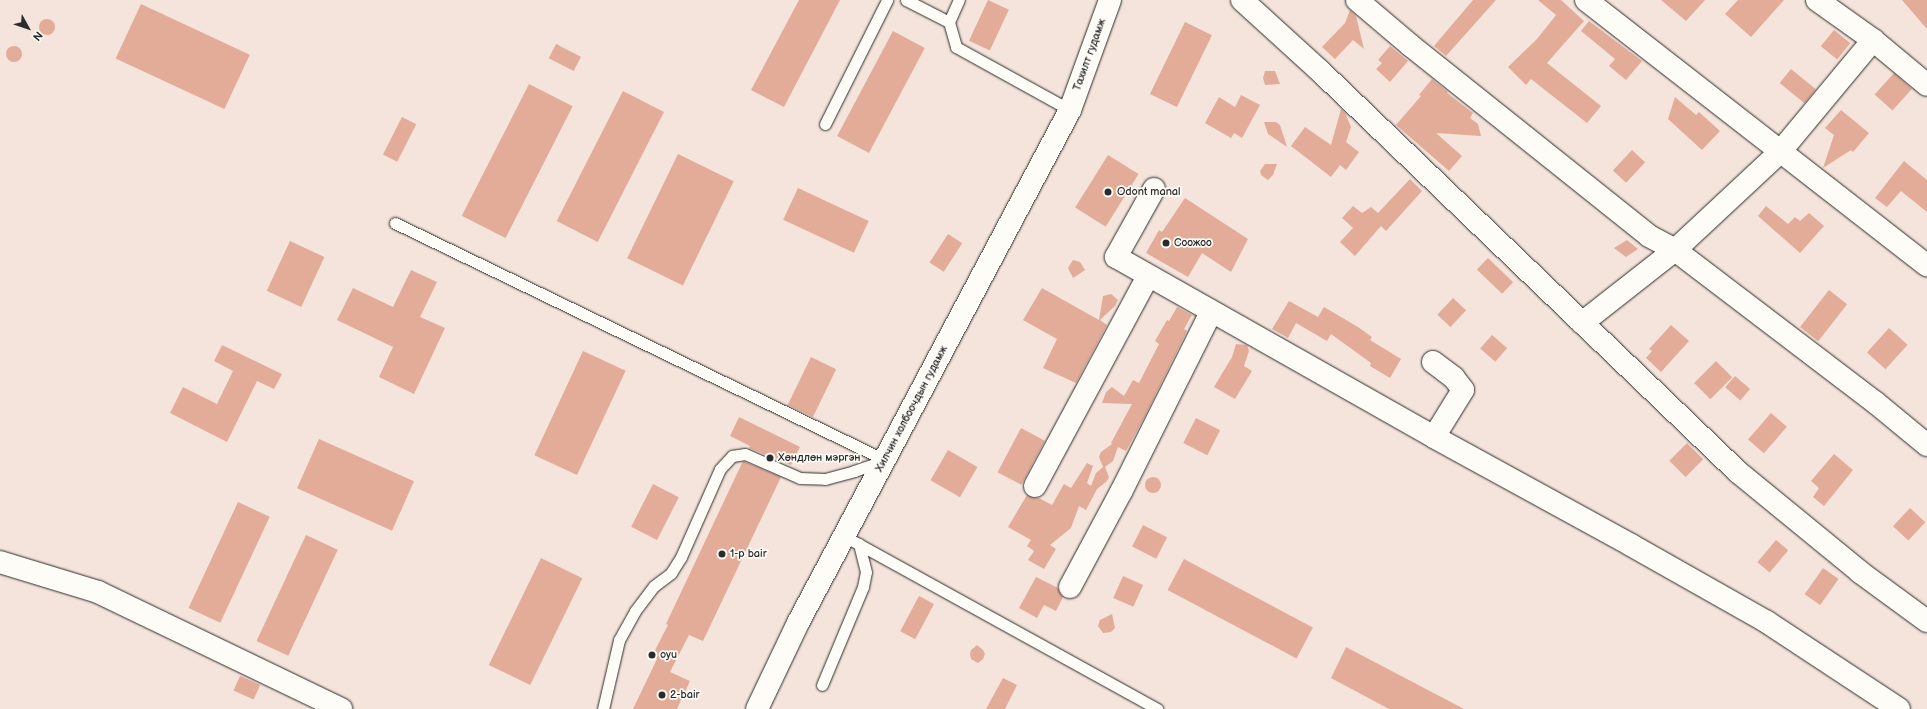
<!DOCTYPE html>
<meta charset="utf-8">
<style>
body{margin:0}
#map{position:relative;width:1927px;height:709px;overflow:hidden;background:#f5e4db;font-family:"Balsamiq Sans",sans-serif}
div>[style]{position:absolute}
.building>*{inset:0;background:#e3ac99;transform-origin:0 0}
.round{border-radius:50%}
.roads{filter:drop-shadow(0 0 1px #2b2b2b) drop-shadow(0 0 1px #2b2b2b)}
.service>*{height:11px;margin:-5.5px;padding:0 5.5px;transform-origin:5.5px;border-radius:5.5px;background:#fdfcf7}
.minor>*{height:22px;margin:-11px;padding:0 11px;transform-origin:11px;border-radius:11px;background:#fdfcf7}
.tertiary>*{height:22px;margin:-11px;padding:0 11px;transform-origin:11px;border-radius:11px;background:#fdfcf7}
.secondary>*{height:22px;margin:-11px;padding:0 11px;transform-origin:11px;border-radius:11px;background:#fdfcf7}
.dots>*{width:11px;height:11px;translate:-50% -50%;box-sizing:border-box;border:2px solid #fdfcf7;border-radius:50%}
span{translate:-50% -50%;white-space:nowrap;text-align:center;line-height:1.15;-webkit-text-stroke:3.5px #fdfcf7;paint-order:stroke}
.street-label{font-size:11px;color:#2b2b2b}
.poi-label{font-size:11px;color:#2b2b2b}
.left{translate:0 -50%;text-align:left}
.north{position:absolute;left:8px;top:8px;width:40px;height:40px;-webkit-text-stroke:3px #fdfcf7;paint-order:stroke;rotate:130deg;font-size:11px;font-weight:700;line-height:16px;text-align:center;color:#2b2b2b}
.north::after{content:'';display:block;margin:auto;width:14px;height:18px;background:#2b2b2b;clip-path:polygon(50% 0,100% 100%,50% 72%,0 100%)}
</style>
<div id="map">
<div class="building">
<i style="clip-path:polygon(799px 0,840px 0,784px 107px,751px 90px)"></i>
<i style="left:988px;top:0;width:23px;height:45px;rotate:25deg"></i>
<i style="clip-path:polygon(1473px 0,1496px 0,1446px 56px,1434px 46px)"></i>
<i style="clip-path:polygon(1538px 0,1561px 0,1584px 21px,1547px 63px,1601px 106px,1587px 123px,1531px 79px,1526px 85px,1508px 67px,1537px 39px,1556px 15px)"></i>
<i style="clip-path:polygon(1661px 0,1705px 0,1686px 21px)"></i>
<i style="clip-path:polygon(1738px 0,1784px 0,1751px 37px,1725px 14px)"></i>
<i style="clip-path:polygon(1902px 0,1927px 0,1927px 29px)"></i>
<i style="left:141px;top:4px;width:120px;height:60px;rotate:25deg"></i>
<i style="clip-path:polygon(1350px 10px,1356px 16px,1364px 49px,1353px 40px,1335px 59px,1322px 47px,1345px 23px)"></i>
<i class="round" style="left:39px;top:19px;width:16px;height:16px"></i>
<i style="clip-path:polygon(1589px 21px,1642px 61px,1626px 80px,1609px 66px,1615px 59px,1581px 31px)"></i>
<i style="left:1185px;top:22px;width:30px;height:80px;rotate:26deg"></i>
<i style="left:1834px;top:30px;width:21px;height:21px;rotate:39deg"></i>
<i style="left:893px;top:31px;width:36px;height:119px;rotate:28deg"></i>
<i style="left:556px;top:44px;width:28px;height:16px;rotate:27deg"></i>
<i style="clip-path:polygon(1390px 46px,1408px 61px,1390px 82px,1376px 69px,1382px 63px,1378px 60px)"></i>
<i class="round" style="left:6px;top:46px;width:16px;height:16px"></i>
<i style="left:1791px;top:69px;width:32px;height:18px;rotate:39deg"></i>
<i style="clip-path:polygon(1265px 71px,1275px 71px,1280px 84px,1265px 85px,1263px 78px)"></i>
<i style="left:1894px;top:73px;width:24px;height:29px;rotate:42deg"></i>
<i style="clip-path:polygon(1432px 79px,1448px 92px,1447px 93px,1473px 113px,1470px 118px,1478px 124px,1481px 136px,1436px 133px,1462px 156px,1449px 171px,1396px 125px,1421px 96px,1419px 95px)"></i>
<i style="left:529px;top:84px;width:49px;height:148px;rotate:27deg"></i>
<i style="left:623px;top:91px;width:46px;height:146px;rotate:27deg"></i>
<i style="clip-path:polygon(1241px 95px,1260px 105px,1242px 138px,1234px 133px,1231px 138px,1205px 123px,1219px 97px,1235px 107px)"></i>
<i style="clip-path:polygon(1675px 97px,1696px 115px,1699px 112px,1720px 131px,1702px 150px,1668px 119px)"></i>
<i style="clip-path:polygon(1341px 109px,1345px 113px,1351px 127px,1346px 142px,1359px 152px,1346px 170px,1340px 165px,1331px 177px,1291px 146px,1305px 127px,1331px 145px)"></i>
<i style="clip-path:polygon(1841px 110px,1869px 133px,1853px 152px,1851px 150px,1823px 168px,1834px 135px,1825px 128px)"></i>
<i style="left:402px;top:117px;width:16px;height:42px;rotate:27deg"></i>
<i style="clip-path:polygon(1264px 122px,1276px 122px,1280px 125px,1287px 147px,1268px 134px)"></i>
<i style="left:1632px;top:150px;width:18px;height:28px;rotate:43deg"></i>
<i style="left:678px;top:154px;width:62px;height:116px;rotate:26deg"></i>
<i style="left:1108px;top:155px;width:36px;height:62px;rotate:32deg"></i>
<i style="clip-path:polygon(1904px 161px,1927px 180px,1927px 212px,1901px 191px,1887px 207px,1875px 198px)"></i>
<i style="clip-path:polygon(1265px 164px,1277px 164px,1273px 175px,1268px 180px,1261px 175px,1260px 171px)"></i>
<i style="clip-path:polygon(1410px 179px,1422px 191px,1386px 231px,1381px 226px,1355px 256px,1340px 242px,1353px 228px,1342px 218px,1353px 206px,1362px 213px,1371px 207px,1378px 213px)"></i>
<i style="left:798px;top:188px;width:78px;height:35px;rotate:25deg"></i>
<i style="clip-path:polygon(1185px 198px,1248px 239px,1231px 272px,1202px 253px,1188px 277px,1146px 253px,1159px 230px,1162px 232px)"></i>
<i style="clip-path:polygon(1766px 206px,1788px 224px,1795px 217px,1800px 221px,1809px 213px,1824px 226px,1800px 253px,1758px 216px)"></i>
<i style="left:948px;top:234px;width:17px;height:34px;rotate:33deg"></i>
<i style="clip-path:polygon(1627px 240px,1638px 249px,1626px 257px,1614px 248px)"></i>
<i style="left:290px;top:241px;width:38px;height:55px;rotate:25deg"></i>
<i style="left:1488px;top:258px;width:35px;height:16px;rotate:44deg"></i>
<i style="clip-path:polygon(1073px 260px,1080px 262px,1085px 270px,1073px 278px,1068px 268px)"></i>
<i style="clip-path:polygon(411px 270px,437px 282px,420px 317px,445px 328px,414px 394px,379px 377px,393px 347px,337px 320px,353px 288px,393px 307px)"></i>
<i style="clip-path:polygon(1042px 288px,1099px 320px,1103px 296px,1111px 294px,1118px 300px,1115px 306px,1100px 320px,1107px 325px,1076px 383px,1043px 368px,1057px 339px,1023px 320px)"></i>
<i style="left:1829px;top:290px;width:23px;height:47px;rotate:38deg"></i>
<i style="left:1453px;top:298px;width:18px;height:23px;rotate:43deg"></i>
<i style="clip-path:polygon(1289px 301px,1318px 317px,1324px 307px,1358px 327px,1372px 337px,1370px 340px,1401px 359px,1390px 378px,1370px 366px,1371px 363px,1331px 334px,1327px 341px,1296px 323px,1288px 338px,1272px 329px)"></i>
<i style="clip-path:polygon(1177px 307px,1192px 315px,1184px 329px,1187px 331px,1145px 416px,1126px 451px,1118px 447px,1113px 461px,1105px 467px,1109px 477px,1107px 481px,1097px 489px,1086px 510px,1079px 506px,1071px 528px,1050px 545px,1056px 549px,1044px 569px,1028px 560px,1034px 551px,1027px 546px,1031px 540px,1008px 527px,1027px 495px,1035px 498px,1039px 498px,1052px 505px,1064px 484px,1071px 488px,1087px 463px,1093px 466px,1087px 483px,1091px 486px,1096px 473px,1103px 467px,1099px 457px,1101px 452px,1112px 444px,1111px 443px,1132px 404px,1102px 403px,1106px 392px,1112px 387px,1124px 396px,1133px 380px,1139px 383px,1159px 344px,1155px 341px,1167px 320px,1169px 321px)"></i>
<i style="clip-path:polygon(1671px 325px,1689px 341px,1661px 372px,1646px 358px,1652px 351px,1649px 349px)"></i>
<i style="left:1889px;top:328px;width:25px;height:33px;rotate:42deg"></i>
<i style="left:1492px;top:335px;width:20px;height:18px;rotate:41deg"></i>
<i style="clip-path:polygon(1236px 344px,1247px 345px,1249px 351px,1244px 366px,1252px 371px,1235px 399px,1214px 387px,1232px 357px)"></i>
<i style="clip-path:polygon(222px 345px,282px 374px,274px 389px,257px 381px,227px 442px,170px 413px,183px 387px,217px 404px,233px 371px,214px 361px)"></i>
<i style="left:583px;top:351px;width:47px;height:115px;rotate:25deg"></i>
<i style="left:811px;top:357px;width:28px;height:53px;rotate:26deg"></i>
<i style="left:1716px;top:361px;width:23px;height:31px;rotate:45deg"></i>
<i style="left:1735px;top:376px;width:20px;height:15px;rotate:41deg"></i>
<i style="left:1771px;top:413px;width:21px;height:35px;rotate:41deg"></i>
<i style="clip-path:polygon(739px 417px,800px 447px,791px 465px,749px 448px,750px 446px,730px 436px)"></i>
<i style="left:1196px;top:418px;width:27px;height:28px;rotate:27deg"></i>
<i style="left:1021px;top:428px;width:27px;height:50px;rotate:28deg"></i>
<i style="left:319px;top:439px;width:104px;height:54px;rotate:24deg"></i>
<i style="left:1687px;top:443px;width:23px;height:25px;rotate:45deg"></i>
<i style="left:948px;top:450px;width:34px;height:35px;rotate:30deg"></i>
<i style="clip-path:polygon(1834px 454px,1853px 470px,1824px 506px,1813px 497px,1819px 488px,1811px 481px)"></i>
<i style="clip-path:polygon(743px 461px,781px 477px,703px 641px,689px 635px,670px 672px,690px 681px,677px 709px,633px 709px,657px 659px,652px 656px,668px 625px,666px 624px)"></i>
<i class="round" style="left:1145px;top:477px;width:16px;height:16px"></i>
<i style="left:653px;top:484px;width:29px;height:48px;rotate:27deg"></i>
<i style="left:238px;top:502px;width:35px;height:117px;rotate:25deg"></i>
<i style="left:1910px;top:508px;width:21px;height:25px;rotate:43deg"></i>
<i style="left:1143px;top:525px;width:27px;height:24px;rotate:27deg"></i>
<i style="left:306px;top:535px;width:35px;height:117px;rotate:25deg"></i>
<i style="left:1776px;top:540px;width:16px;height:29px;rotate:40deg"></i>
<i style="left:541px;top:558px;width:46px;height:119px;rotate:26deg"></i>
<i style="left:1184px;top:559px;width:146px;height:35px;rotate:28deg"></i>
<i style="left:1823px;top:568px;width:19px;height:32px;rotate:35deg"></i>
<i style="left:1123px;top:576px;width:22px;height:24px;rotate:24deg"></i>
<i style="clip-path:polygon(1036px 577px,1058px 588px,1063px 597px,1056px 611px,1044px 605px,1037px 618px,1019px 608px)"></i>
<i style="left:919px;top:596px;width:17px;height:40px;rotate:28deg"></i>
<i style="clip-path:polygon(1112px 614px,1115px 628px,1111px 632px,1103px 633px,1098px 626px,1100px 620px)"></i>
<i style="clip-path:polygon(977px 645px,983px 650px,985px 654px,983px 659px,978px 663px,971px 659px,970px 654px,971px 650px)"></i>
<i style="clip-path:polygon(1346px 647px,1464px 709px,1389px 709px,1331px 678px)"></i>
<i style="left:240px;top:676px;width:22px;height:16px;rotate:24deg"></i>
<i style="clip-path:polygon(1003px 678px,1017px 685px,1005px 709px,986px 709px)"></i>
</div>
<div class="roads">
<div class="service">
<i style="left:906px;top:0;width:48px;rotate:27.1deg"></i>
<i style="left:949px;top:22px;width:26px;rotate:74deg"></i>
<i style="left:956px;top:47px;width:130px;rotate:28.9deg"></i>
<i style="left:949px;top:22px;width:24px;rotate:-66deg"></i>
<i style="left:825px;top:124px;width:139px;rotate:-63.4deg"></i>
<i style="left:395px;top:223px;width:544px;rotate:25.81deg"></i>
<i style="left:844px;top:536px;width:358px;rotate:28.9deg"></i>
<i style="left:822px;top:685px;width:106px;rotate:-67.3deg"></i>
<i style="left:863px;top:587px;width:15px;rotate:-79deg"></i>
<i style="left:866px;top:572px;width:29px;rotate:-104deg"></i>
<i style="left:603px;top:709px;width:71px;rotate:-76.9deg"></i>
<i style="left:619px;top:640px;width:33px;rotate:-61deg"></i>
<i style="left:635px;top:611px;width:31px;rotate:-53deg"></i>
<i style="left:654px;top:586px;width:21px;rotate:-37deg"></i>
<i style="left:671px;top:573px;width:19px;rotate:-58deg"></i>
<i style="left:681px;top:557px;width:96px;rotate:-66.1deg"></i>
<i style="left:720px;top:469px;width:18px;rotate:-47deg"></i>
<i style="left:732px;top:456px;width:13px;rotate:-9deg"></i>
<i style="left:745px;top:454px;width:60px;rotate:23.6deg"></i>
<i style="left:800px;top:478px;width:25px;rotate:2deg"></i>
<i style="left:825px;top:479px;width:30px;rotate:-15deg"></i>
<i style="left:854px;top:471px;width:31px;rotate:-19deg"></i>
</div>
<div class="minor">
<i style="left:1242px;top:0;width:105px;rotate:42.3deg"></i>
<i style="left:1320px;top:71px;width:579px;rotate:43.81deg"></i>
<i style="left:1738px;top:472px;width:158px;rotate:39.3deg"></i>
<i style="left:1860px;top:572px;width:83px;rotate:36.2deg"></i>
<i style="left:1357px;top:0;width:70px;rotate:40.3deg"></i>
<i style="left:1410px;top:45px;width:306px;rotate:38.6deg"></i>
<i style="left:1649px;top:236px;width:30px;rotate:28deg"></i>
<i style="left:1675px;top:250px;width:253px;rotate:37.3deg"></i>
<i style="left:1876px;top:403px;width:66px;rotate:39.5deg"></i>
<i style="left:1586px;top:0;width:432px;rotate:37.9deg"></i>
<i style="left:1817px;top:0;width:69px;rotate:35.5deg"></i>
<i style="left:1873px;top:40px;width:70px;rotate:39.8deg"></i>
<i style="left:1154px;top:189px;width:78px;rotate:119.2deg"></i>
<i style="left:1116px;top:257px;width:365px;rotate:29.5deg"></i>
<i style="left:1434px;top:437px;width:225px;rotate:28.7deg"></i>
<i style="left:1631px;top:545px;width:156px;rotate:29.5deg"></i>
<i style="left:1767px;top:622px;width:158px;rotate:33.4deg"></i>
<i style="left:1582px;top:323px;width:118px;rotate:-38.1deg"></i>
<i style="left:1675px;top:250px;width:144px;rotate:-43deg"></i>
<i style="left:1780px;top:152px;width:146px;rotate:-50.3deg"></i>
<i style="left:1433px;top:362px;width:26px;rotate:37deg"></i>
<i style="left:1454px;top:378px;width:15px;rotate:53deg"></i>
<i style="left:1463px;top:390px;width:55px;rotate:121.7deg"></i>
<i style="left:1035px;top:486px;width:238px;rotate:-61.7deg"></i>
<i style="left:0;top:562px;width:102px;rotate:17deg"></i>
<i style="left:98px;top:592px;width:270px;rotate:25.7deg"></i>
<i style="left:1070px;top:587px;width:108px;rotate:-61.8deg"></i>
<i style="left:1121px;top:492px;width:201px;rotate:-63.4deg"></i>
</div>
<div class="tertiary">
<i style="left:1070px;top:110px;width:117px;rotate:-70deg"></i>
</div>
<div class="secondary">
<i style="left:757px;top:709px;width:98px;rotate:-64.5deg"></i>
<i style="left:799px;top:621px;width:578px;rotate:-62.06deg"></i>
</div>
</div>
<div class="dots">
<i style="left:1108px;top:192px;background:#2b2b2b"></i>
<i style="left:1166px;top:243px;background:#2b2b2b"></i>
<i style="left:770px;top:458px;background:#2b2b2b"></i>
<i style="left:722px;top:554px;background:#2b2b2b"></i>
<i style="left:652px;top:655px;background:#2b2b2b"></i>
<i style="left:662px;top:695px;background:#2b2b2b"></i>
</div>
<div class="street-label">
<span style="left:1090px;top:55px;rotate:-70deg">Тахилт гудамж</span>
<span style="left:912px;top:409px;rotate:-62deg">Хилчин холбоочдын гудамж</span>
</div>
<div class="poi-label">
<span class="left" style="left:1117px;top:192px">Odont manal</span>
<span class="left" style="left:1174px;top:243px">Соожоо</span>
<span class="left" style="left:778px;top:458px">Хөндлөн мэргэн</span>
<span class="left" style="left:730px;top:554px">1-p bair</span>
<span class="left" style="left:660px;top:655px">oyu</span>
<span class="left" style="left:670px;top:695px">2-bair</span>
</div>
<div class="north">N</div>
</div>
